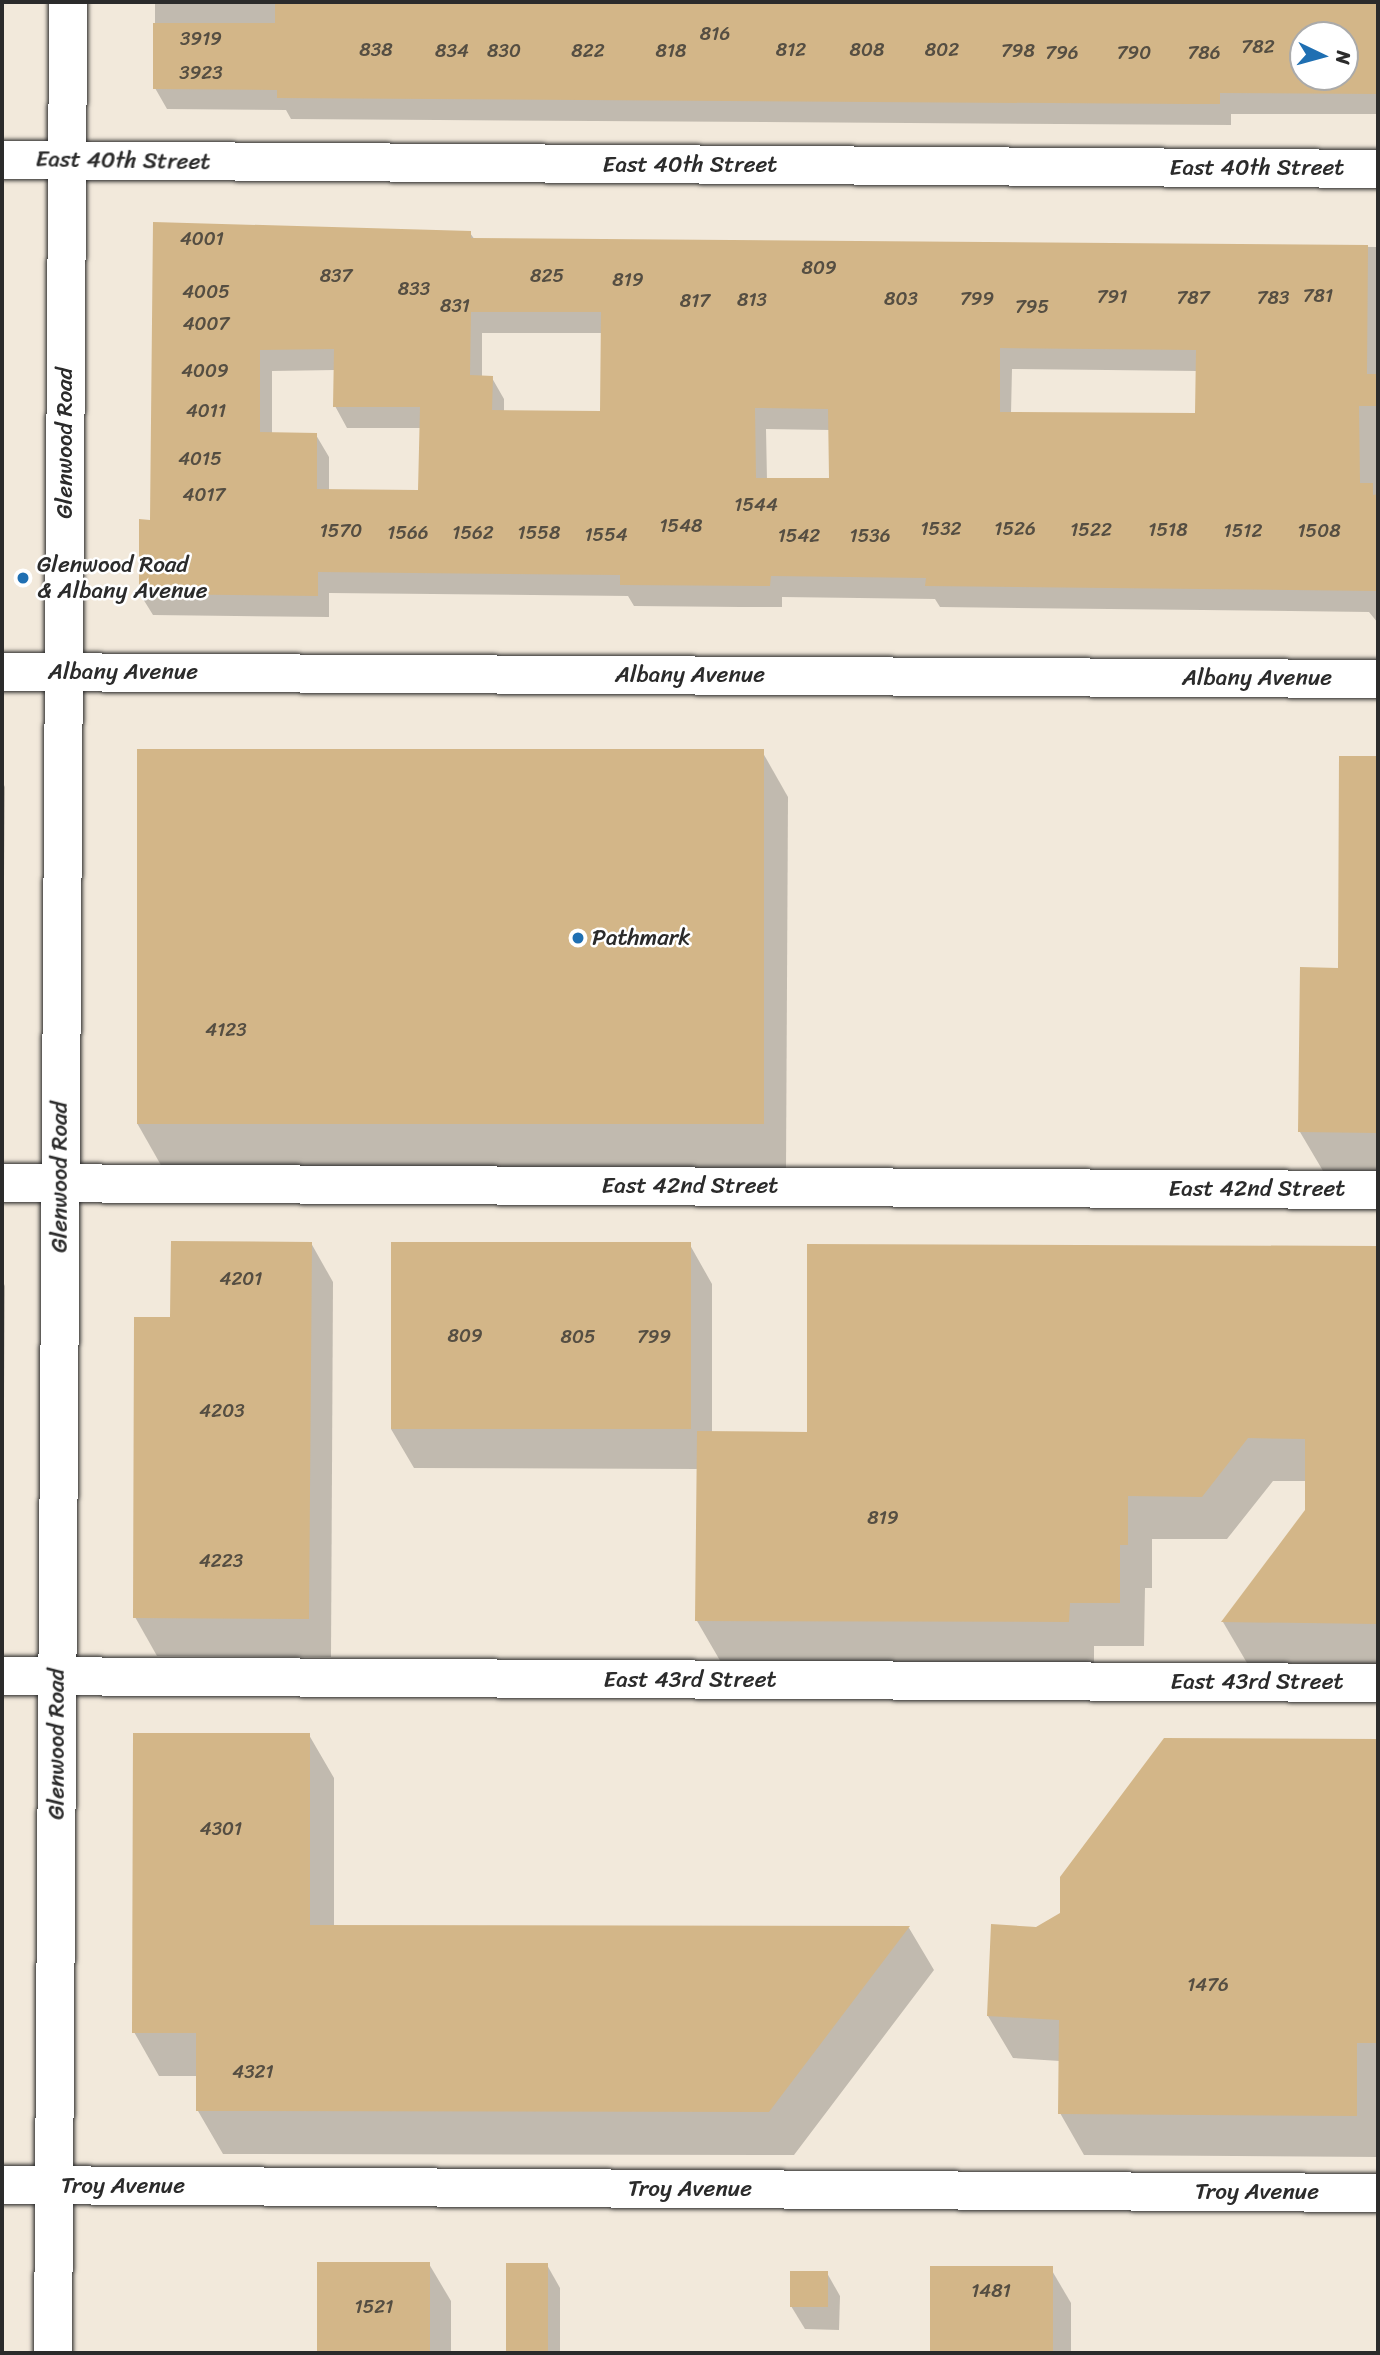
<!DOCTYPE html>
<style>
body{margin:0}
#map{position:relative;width:1380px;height:2355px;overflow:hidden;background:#f2e9db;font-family:Sriracha,sans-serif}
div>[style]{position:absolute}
.shadow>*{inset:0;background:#0003}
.building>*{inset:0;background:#d3b688;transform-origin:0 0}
.roads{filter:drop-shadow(0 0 2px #2b2b2b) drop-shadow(0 0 2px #2b2b2b)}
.street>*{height:38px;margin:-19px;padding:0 19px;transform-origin:19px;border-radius:19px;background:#fff}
.dots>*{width:19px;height:19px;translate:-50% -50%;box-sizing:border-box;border:4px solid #fff;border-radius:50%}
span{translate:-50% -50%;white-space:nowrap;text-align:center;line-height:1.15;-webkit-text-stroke:5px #fff;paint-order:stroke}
.number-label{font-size:19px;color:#554e42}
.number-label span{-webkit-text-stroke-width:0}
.street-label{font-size:23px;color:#2b2b2b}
.poi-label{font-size:23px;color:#2b2b2b}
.left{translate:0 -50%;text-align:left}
.frame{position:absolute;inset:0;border:4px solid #2b2b2b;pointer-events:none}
.north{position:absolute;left:1289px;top:21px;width:70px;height:70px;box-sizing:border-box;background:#fff;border:2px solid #aaa;border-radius:50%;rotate:95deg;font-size:19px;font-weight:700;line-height:28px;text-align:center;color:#2b2b2b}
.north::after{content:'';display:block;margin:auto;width:24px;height:32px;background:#1f6fb2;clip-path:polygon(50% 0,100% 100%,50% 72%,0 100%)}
</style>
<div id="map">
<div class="shadow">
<i style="clip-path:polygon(evenodd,155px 2px,1378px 2px,1378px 114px,1231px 114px,1231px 125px,291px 119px,286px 110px,167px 109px,155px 88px,155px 2px,1303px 35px,1345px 35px,1345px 77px,1303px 77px,1303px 35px)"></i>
<i style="clip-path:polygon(evenodd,155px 224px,470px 233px,475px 240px,1378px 247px,1378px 623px,1369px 612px,940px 607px,935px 599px,782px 597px,782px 607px,740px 607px,634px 606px,628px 596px,329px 593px,329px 617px,153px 615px,140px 594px,151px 521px,155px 224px,482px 333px,603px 333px,602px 413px,504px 412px,504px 399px,492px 378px,482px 377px,482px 333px,155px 224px,1012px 369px,1197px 371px,1196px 415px,1011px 414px,1012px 369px,155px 224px,335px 370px,335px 406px,347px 428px,421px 428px,420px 492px,329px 491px,329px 457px,316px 435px,272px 434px,272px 371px,335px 370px,155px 224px,766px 429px,830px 430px,830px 479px,767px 480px,766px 429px)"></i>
<i style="clip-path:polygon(763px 753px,788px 797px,786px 1170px,162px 1167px,137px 1123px)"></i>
<i style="clip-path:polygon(1341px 757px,1378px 758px,1378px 1176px,1326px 1176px,1300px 1132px,1340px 969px)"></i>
<i style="clip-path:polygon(2px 781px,5px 787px,2px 1062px)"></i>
<i style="clip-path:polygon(311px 1243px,333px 1282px,331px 1657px,157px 1656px,135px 1617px,172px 1318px)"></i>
<i style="clip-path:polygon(690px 1245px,712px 1284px,712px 1433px,809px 1434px,809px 1246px,1378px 1249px,1378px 1386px,1309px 1481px,1273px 1481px,1227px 1539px,1152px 1539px,1152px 1588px,1145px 1588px,1144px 1646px,1094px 1646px,1094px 1665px,722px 1664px,697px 1621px,698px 1469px,414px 1468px,391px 1429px)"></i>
<i style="clip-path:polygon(2px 1280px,5px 1286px,2px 1632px)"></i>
<i style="clip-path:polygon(1378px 1414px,1378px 1665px,1247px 1663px,1223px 1622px)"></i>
<i style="clip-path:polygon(309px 1735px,334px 1778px,334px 1927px,909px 1928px,934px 1970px,794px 2155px,223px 2154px,198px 2111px,198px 2076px,159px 2076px,134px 2032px)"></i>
<i style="clip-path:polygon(1165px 1740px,1378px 1741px,1378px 2157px,1084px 2155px,1060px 2113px,1060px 2061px,1013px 2058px,988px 2016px,1036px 1929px,1061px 1914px)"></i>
<i style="clip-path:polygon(2px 1773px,3px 1776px,2px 1908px)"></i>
<i style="clip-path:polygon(319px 2264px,429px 2264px,451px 2301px,451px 2353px,319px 2353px)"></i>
<i style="clip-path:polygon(508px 2265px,547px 2265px,560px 2288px,560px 2353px,508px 2353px)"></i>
<i style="clip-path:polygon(931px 2268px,1051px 2269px,1071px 2303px,1071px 2353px,931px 2353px)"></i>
<i style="clip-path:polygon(827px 2273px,840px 2296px,839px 2330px,805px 2329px,791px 2306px)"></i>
<i style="clip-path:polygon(134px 2351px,202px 2353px,134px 2353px)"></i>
</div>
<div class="building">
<i style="clip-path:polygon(evenodd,275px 2px,1378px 2px,1378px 94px,1220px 93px,1220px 104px,1188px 104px,277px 98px,277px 90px,153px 89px,153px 23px,275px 23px,275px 2px,1303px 35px,1345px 35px,1345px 77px,1303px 77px,1303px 35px)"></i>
<i style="clip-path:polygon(evenodd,153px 222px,471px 231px,471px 238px,1368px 245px,1367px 374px,1378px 374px,1377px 406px,1359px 406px,1360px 483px,1373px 483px,1373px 495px,1378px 494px,1377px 591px,925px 586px,926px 578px,771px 576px,770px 586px,620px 585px,620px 575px,318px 572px,318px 596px,139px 594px,139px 519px,150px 520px,153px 222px,471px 312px,601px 312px,600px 411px,492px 410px,493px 376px,470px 375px,471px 312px,153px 222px,1000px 348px,1196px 350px,1195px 413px,1000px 412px,1000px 348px,153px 222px,334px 349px,333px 407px,420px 407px,418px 490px,317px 489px,317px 433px,260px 432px,260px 350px,334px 349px,153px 222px,755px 408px,828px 409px,829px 478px,756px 478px,755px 408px)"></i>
<i style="left:137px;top:749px;width:627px;height:375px"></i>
<i style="clip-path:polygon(1339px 756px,1378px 756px,1378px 1133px,1298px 1132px,1300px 967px,1338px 968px)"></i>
<i style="clip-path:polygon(171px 1241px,312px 1242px,309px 1619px,133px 1618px,134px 1317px,170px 1317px)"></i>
<i style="left:391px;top:1242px;width:300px;height:187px"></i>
<i style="clip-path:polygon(807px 1244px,1378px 1246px,1378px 1624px,1221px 1622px,1305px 1510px,1305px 1439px,1248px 1438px,1202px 1497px,1128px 1496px,1128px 1545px,1120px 1545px,1120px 1603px,1070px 1603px,1069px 1622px,695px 1621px,697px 1431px,807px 1432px)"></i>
<i style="clip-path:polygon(133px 1733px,310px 1733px,310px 1925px,910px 1926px,769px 2112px,196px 2111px,196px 2033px,132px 2033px)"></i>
<i style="clip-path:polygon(1164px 1738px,1378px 1739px,1378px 2043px,1357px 2043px,1357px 2116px,1058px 2114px,1059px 2020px,987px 2016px,991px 1924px,1036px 1927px,1060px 1913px,1060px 1877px)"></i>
<i style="left:430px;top:2262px;width:91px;height:113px;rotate:90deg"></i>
<i style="left:506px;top:2263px;width:42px;height:90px"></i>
<i style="left:930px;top:2266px;width:123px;height:87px"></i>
<i style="left:790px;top:2271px;width:38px;height:36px"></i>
</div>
<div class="roads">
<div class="street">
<i style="left:2px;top:160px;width:1376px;rotate:0.37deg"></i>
<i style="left:2px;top:672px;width:1376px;rotate:0.29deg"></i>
<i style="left:2px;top:1183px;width:1376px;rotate:0.29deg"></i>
<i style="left:2px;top:1676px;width:1376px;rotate:0.29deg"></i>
<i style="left:2px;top:2185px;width:1376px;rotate:0.33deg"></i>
<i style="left:53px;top:2353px;width:2351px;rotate:-89.63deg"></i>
</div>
</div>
<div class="dots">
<i style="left:23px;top:578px;background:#1f6fb2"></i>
<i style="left:578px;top:938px;background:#1f6fb2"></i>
</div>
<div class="number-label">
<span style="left:715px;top:34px">816</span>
<span style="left:201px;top:39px">3919</span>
<span style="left:1258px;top:47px">782</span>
<span style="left:376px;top:50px">838</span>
<span style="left:791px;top:50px">812</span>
<span style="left:867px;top:50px">808</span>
<span style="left:942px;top:50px">802</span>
<span style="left:452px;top:51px">834</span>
<span style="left:504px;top:51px">830</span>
<span style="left:588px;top:51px">822</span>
<span style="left:671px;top:51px">818</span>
<span style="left:1018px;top:51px">798</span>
<span style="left:1062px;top:53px">796</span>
<span style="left:1134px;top:53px">790</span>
<span style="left:1204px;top:53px">786</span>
<span style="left:201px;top:73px">3923</span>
<span style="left:202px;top:239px">4001</span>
<span style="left:819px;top:268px">809</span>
<span style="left:336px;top:276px">837</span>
<span style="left:547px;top:276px">825</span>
<span style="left:628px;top:280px">819</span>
<span style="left:414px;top:289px">833</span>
<span style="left:206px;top:292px">4005</span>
<span style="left:1318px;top:296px">781</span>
<span style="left:1112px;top:297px">791</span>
<span style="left:1193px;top:298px">787</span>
<span style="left:1273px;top:298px">783</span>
<span style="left:901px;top:299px">803</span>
<span style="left:977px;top:299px">799</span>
<span style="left:752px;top:300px">813</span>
<span style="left:695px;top:301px">817</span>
<span style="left:455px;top:306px">831</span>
<span style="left:1032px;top:307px">795</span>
<span style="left:206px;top:324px">4007</span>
<span style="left:205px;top:371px">4009</span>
<span style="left:206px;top:411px">4011</span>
<span style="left:200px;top:459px">4015</span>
<span style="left:204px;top:495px">4017</span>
<span style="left:756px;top:505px">1544</span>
<span style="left:681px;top:526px">1548</span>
<span style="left:941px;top:529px">1532</span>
<span style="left:1015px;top:529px">1526</span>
<span style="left:1091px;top:530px">1522</span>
<span style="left:1168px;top:530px">1518</span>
<span style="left:341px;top:531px">1570</span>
<span style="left:1243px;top:531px">1512</span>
<span style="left:1319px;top:531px">1508</span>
<span style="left:408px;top:533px">1566</span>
<span style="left:473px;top:533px">1562</span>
<span style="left:539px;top:533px">1558</span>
<span style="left:606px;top:535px">1554</span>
<span style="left:799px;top:536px">1542</span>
<span style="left:870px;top:536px">1536</span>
<span style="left:226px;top:1030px">4123</span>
<span style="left:241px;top:1279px">4201</span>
<span style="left:465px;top:1336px">809</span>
<span style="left:578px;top:1337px">805</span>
<span style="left:654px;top:1337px">799</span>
<span style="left:222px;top:1411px">4203</span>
<span style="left:883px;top:1518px">819</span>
<span style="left:221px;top:1561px">4223</span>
<span style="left:221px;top:1829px">4301</span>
<span style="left:1208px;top:1985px">1476</span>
<span style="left:253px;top:2072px">4321</span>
<span style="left:991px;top:2291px">1481</span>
<span style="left:374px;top:2307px">1521</span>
</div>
<div class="street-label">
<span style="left:123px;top:161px;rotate:1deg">East 40th Street</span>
<span style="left:690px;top:165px">East 40th Street</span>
<span style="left:1257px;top:168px">East 40th Street</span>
<span style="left:65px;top:443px;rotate:-90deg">Glenwood Road</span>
<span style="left:123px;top:672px">Albany Avenue</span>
<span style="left:690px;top:675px">Albany Avenue</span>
<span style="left:1257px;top:678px">Albany Avenue</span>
<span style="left:60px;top:1177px;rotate:-90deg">Glenwood Road</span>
<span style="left:690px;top:1186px">East 42nd Street</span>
<span style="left:1257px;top:1189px">East 42nd Street</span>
<span style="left:690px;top:1680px">East 43rd Street</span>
<span style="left:1257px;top:1682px">East 43rd Street</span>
<span style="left:57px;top:1744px;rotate:-90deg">Glenwood Road</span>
<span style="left:123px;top:2186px">Troy Avenue</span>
<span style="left:690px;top:2189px">Troy Avenue</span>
<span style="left:1257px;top:2192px">Troy Avenue</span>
</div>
<div class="poi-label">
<span class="left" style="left:37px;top:578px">Glenwood Road<br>&amp; Albany Avenue</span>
<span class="left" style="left:592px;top:938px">Pathmark</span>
</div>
<div class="frame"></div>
<div class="north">N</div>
</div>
